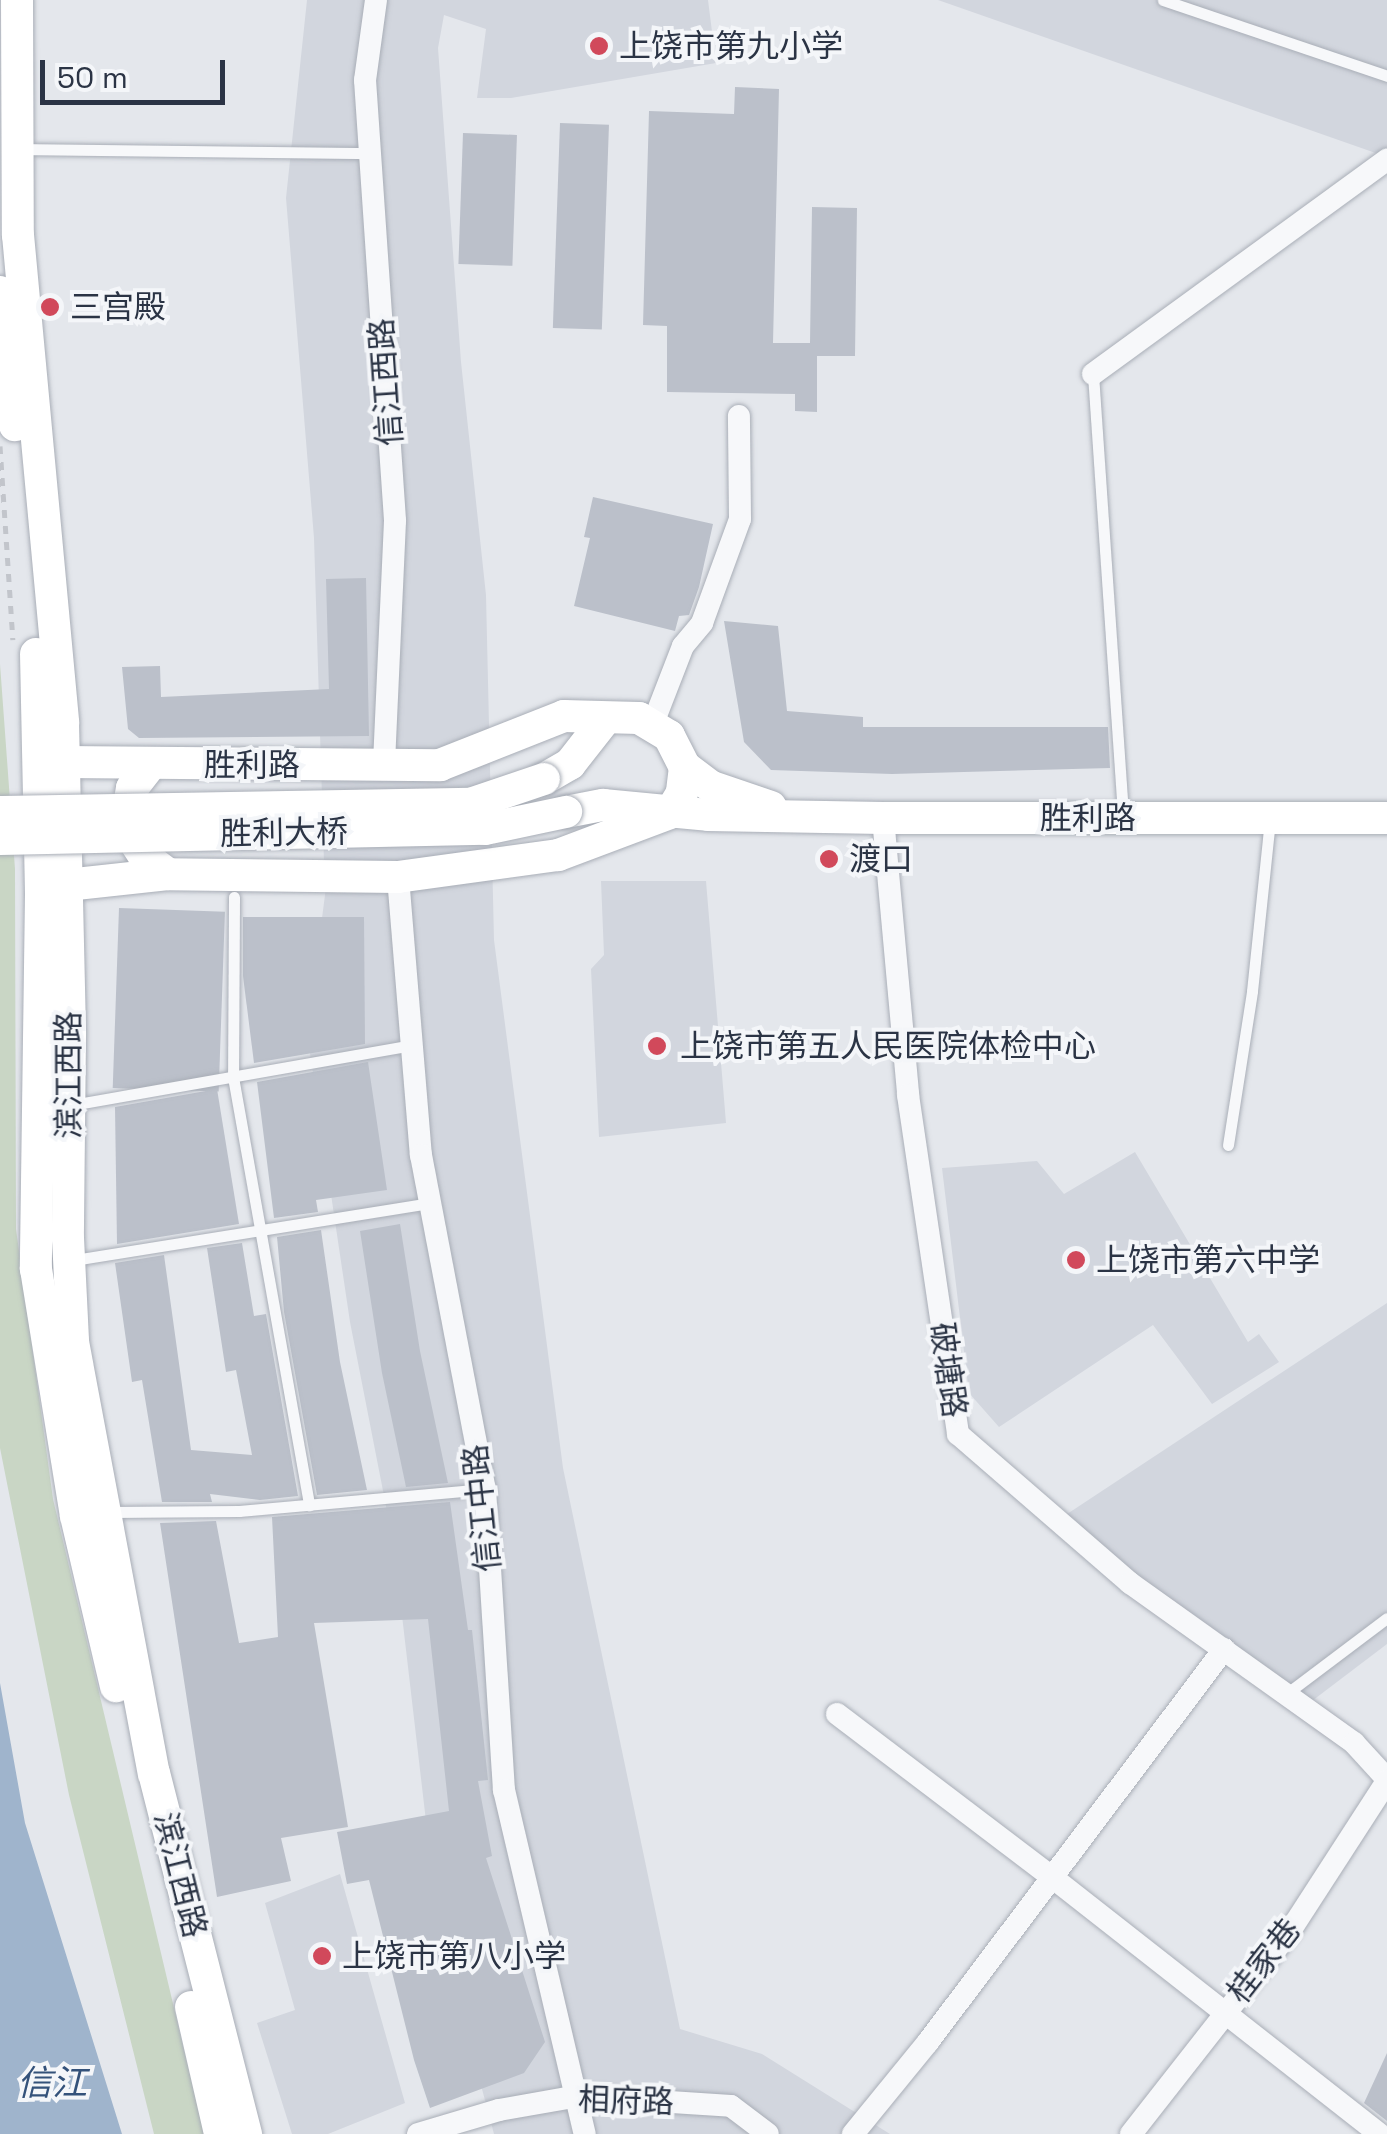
<!DOCTYPE html>
<meta charset="utf-8">
<style>
body{margin:0}
#map{position:relative;width:1387px;height:2134px;overflow:hidden;background:#e4e7ec;font-family:"Space Grotesk","Noto Sans SC",sans-serif}
div>[style]{position:absolute}
.built>*{inset:0;background:#d2d6de}
.green>*{inset:0;background:#c9d6c5}
.water>*{inset:0;background:#9fb4cc}
.building>*{inset:0;background:#bbc0ca;transform-origin:0 0}
.path>*{height:5px;margin-top:-2.5px;transform-origin:0;background:repeating-linear-gradient(90deg,#c2c5cb 0 8px,transparent 0 16px)}
.roads{filter:drop-shadow(0 0 2px #a9aeb7) drop-shadow(0 0 2px #a9aeb7)}
.service>*{height:11px;margin:-5.5px;padding:0 5.5px;transform-origin:5.5px;border-radius:5.5px;background:#f7f8fa}
.minor>*{height:22px;margin:-11px;padding:0 11px;transform-origin:11px;border-radius:11px;background:#f7f8fa}
.secondary>*{height:32px;margin:-16px;padding:0 16px;transform-origin:16px;border-radius:16px;background:#fff}
.bridges{filter:drop-shadow(0 0 2px #a9aeb7) drop-shadow(0 0 2px #a9aeb7)}
.secondary-bridge>*{height:32px;margin:-16px;padding:0 16px;transform-origin:16px;border-radius:16px;background:#fff}
.dots>*{width:28px;height:28px;translate:-50% -50%;box-sizing:border-box;border:5px solid #f4f6f9;border-radius:50%}
span{translate:-50% -50%;white-space:nowrap;text-align:center;line-height:1.15;-webkit-text-stroke:8px #f4f6f9;paint-order:stroke}
.poi-label{font-size:32px;color:#2b3445}
.left{translate:0 -50%;text-align:left}
.street-label{font-size:32px;color:#2b3445}
.water-label{font-size:35px;color:#34527a;font-style:italic}
.scale{position:absolute;left:40px;top:60px;width:185px;height:45px;box-sizing:border-box;border:5px solid #2b3445;border-top:0;padding-left:12px;font-size:30px;line-height:35px;white-space:nowrap;color:#2b3445;-webkit-text-stroke:8px #f4f6f9;paint-order:stroke}
</style>
<div id="map">
<div class="built">
<i style="clip-path:polygon(307px 0,708px 0,716px 63px,511px 98px,477px 98px,486px 29px,444px 15px,438px 48px,461px 362px,486px 595px,494px 940px,563px 1468px,680px 2029px,762px 2054px,890px 2134px,494px 2134px,438px 1924px,394px 1547px,350px 1322px,307px 1033px,325px 895px,314px 538px,286px 198px)"></i>
<i style="clip-path:polygon(938px 0,1387px 0,1387px 157px)"></i>
<i style="clip-path:polygon(601px 881px,706px 881px,726px 1123px,599px 1137px,591px 969px,604px 955px)"></i>
<i style="clip-path:polygon(1135px 1152px,1248px 1342px,1259px 1334px,1279px 1362px,1212px 1404px,1153px 1325px,999px 1427px,969px 1393px,942px 1168px,1037px 1161px,1064px 1194px)"></i>
<i style="clip-path:polygon(1387px 1303px,1387px 1644px,1304px 1707px,1058px 1520px)"></i>
<i style="clip-path:polygon(340px 1874px,405px 2103px,328px 2134px,292px 2134px,257px 2023px,295px 2010px,265px 1903px)"></i>
</div>
<div class="green">
<i style="clip-path:polygon(0 664px,15px 869px,16px 1229px,53px 1499px,204px 2134px,154px 2134px,69px 1795px,0 1448px)"></i>
</div>
<div class="water">
<i style="clip-path:polygon(0 1683px,25px 1823px,122px 2134px,0 2134px)"></i>
</div>
<div class="building">
<i style="clip-path:polygon(735px 87px,779px 89px,773px 343px,810px 343px,812px 207px,857px 208px,855px 356px,817px 356px,817px 412px,795px 411px,795px 394px,667px 392px,667px 326px,643px 325px,649px 111px,734px 114px)"></i>
<i style="left:560px;top:123px;width:49px;height:205px;rotate:2deg"></i>
<i style="left:463px;top:133px;width:54px;height:131px;rotate:2deg"></i>
<i style="clip-path:polygon(593px 497px,713px 524px,699px 587px,689px 615px,679px 616px,675px 631px,574px 606px,590px 538px,584px 537px)"></i>
<i style="clip-path:polygon(366px 578px,369px 736px,139px 738px,128px 729px,122px 667px,160px 666px,161px 697px,329px 689px,326px 579px)"></i>
<i style="clip-path:polygon(724px 621px,778px 626px,787px 711px,863px 717px,863px 727px,1108px 727px,1110px 768px,892px 774px,771px 770px,744px 742px)"></i>
<i style="left:119px;top:908px;width:106px;height:180px;rotate:2deg"></i>
<i style="clip-path:polygon(243px 917px,364px 917px,365px 1044px,254px 1063px,243px 976px)"></i>
<i style="clip-path:polygon(368px 1062px,387px 1190px,316px 1200px,318px 1212px,274px 1218px,257px 1082px)"></i>
<i style="clip-path:polygon(217px 1089px,239px 1224px,117px 1244px,115px 1107px)"></i>
<i style="clip-path:polygon(400px 1224px,420px 1351px,448px 1483px,406px 1487px,382px 1373px,360px 1231px)"></i>
<i style="clip-path:polygon(321px 1230px,340px 1362px,367px 1490px,317px 1495px,284px 1312px,277px 1237px)"></i>
<i style="clip-path:polygon(242px 1243px,254px 1316px,266px 1314px,298px 1496px,260px 1500px,210px 1494px,212px 1502px,162px 1502px,142px 1380px,132px 1382px,115px 1263px,164px 1255px,191px 1450px,252px 1455px,236px 1370px,226px 1372px,207px 1248px)"></i>
<i style="clip-path:polygon(450px 1502px,468px 1630px,472px 1630px,488px 1780px,478px 1781px,492px 1856px,486px 1858px,545px 2042px,524px 2073px,430px 2108px,414px 2060px,369px 1880px,347px 1884px,337px 1832px,449px 1811px,428px 1619px,314px 1623px,348px 1827px,281px 1838px,291px 1881px,217px 1897px,160px 1523px,216px 1521px,239px 1643px,278px 1637px,272px 1517px)"></i>
<i style="clip-path:polygon(1387px 2053px,1387px 2121px,1364px 2103px)"></i>
</div>
<div class="path">
<i style="left:0;top:446px;width:194px;rotate:86.2deg"></i>
</div>
<div class="roads">
<div class="service">
<i style="left:1163px;top:0;width:237px;rotate:18.7deg"></i>
<i style="left:20px;top:149px;width:351px;rotate:0.7deg"></i>
<i style="left:1093px;top:374px;width:441px;rotate:86.1deg"></i>
<i style="left:234px;top:897px;width:180px;rotate:90.3deg"></i>
<i style="left:233px;top:1077px;width:435px;rotate:79.9deg"></i>
<i style="left:72px;top:1105px;width:345px;rotate:-10deg"></i>
<i style="left:1228px;top:1145px;width:156px;rotate:-81.1deg"></i>
<i style="left:1252px;top:991px;width:171px;rotate:-84deg"></i>
<i style="left:74px;top:1260px;width:362px;rotate:-9.1deg"></i>
<i style="left:110px;top:1512px;width:129px;rotate:-0.4deg"></i>
<i style="left:239px;top:1511px;width:247px;rotate:-5.1deg"></i>
<i style="left:1286px;top:1694px;width:126px;rotate:-37deg"></i>
</div>
<div class="minor">
<i style="left:376px;top:0;width:81px;rotate:97.8deg"></i>
<i style="left:365px;top:80px;width:442px;rotate:86.1deg"></i>
<i style="left:395px;top:521px;width:244px;rotate:92.6deg"></i>
<i style="left:1093px;top:374px;width:364px;rotate:-36.1deg"></i>
<i style="left:652px;top:726px;width:86px;rotate:-68.8deg"></i>
<i style="left:683px;top:646px;width:30px;rotate:-50deg"></i>
<i style="left:702px;top:623px;width:111px;rotate:-69.9deg"></i>
<i style="left:740px;top:519px;width:103px;rotate:-90.6deg"></i>
<i style="left:883px;top:818px;width:278px;rotate:84.8deg"></i>
<i style="left:908px;top:1095px;width:343px;rotate:81.6deg"></i>
<i style="left:958px;top:1434px;width:228px;rotate:40.9deg"></i>
<i style="left:1130px;top:1583px;width:275px;rotate:35.5deg"></i>
<i style="left:1354px;top:1743px;width:49px;rotate:47.5deg"></i>
<i style="left:398px;top:877px;width:279px;rotate:85.3deg"></i>
<i style="left:421px;top:1155px;width:340px;rotate:79.2deg"></i>
<i style="left:485px;top:1489px;width:302px;rotate:86.4deg"></i>
<i style="left:504px;top:1790px;width:353px;rotate:76.8deg"></i>
<i style="left:837px;top:1714px;width:271px;rotate:37.2deg"></i>
<i style="left:1053px;top:1878px;width:415px;rotate:38.1deg"></i>
<i style="left:418px;top:2134px;width:84px;rotate:-16.5deg"></i>
<i style="left:499px;top:2110px;width:80px;rotate:-10deg"></i>
<i style="left:578px;top:2096px;width:153px;rotate:3.7deg"></i>
<i style="left:731px;top:2106px;width:46px;rotate:37.1deg"></i>
<i style="left:853px;top:2134px;width:119px;rotate:-50.8deg"></i>
<i style="left:928px;top:2042px;width:492px;rotate:-53deg"></i>
<i style="left:1131px;top:2134px;width:258px;rotate:-51.9deg"></i>
<i style="left:1290px;top:1931px;width:179px;rotate:-57.1deg"></i>
</div>
<div class="secondary">
<i style="left:17px;top:0;width:235px;rotate:89.8deg"></i>
<i style="left:18px;top:235px;width:490px;rotate:84.7deg"></i>
<i style="left:63px;top:723px;width:311px;rotate:88.7deg"></i>
<i style="left:70px;top:1034px;width:204px;rotate:90.6deg"></i>
<i style="left:68px;top:1238px;width:104px;rotate:87.2deg"></i>
<i style="left:73px;top:1342px;width:439px;rotate:79.4deg"></i>
<i style="left:154px;top:1773px;width:373px;rotate:75.7deg"></i>
<i style="left:0;top:292px;width:134px;rotate:83.6deg"></i>
<i style="left:36px;top:654px;width:241px;rotate:88.8deg"></i>
<i style="left:41px;top:895px;width:374px;rotate:90.8deg"></i>
<i style="left:36px;top:1269px;width:250px;rotate:80.8deg"></i>
<i style="left:76px;top:1516px;width:175px;rotate:76.8deg"></i>
<i style="left:64px;top:762px;width:376px;rotate:0.5deg"></i>
<i style="left:440px;top:765px;width:133px;rotate:-21.6deg"></i>
<i style="left:564px;top:716px;width:75px;rotate:1.5deg"></i>
<i style="left:639px;top:718px;width:35px;rotate:31deg"></i>
<i style="left:669px;top:736px;width:35px;rotate:63deg"></i>
<i style="left:685px;top:767px;width:26px;rotate:97deg"></i>
<i style="left:682px;top:793px;width:23px;rotate:121deg"></i>
<i style="left:670px;top:813px;width:120px;rotate:159.4deg"></i>
<i style="left:558px;top:855px;width:162px;rotate:172.2deg"></i>
<i style="left:398px;top:877px;width:230px;rotate:-179.3deg"></i>
<i style="left:168px;top:874px;width:102px;rotate:173.8deg"></i>
<i style="left:151px;top:764px;width:31px;rotate:128deg"></i>
<i style="left:132px;top:788px;width:22px;rotate:100deg"></i>
<i style="left:128px;top:810px;width:29px;rotate:80deg"></i>
<i style="left:133px;top:839px;width:20px;rotate:57deg"></i>
<i style="left:144px;top:856px;width:30px;rotate:37deg"></i>
<i style="left:685px;top:767px;width:34px;rotate:37deg"></i>
<i style="left:712px;top:787px;width:62px;rotate:18.7deg"></i>
<i style="left:544px;top:779px;width:30px;rotate:-30deg"></i>
<i style="left:570px;top:764px;width:58px;rotate:-52deg"></i>
<i style="left:566px;top:812px;width:38px;rotate:-11deg"></i>
<i style="left:603px;top:805px;width:105px;rotate:5.4deg"></i>
<i style="left:708px;top:815px;width:175px;rotate:1deg"></i>
<i style="left:883px;top:818px;width:504px"></i>
<i style="left:191px;top:2007px;width:130px;rotate:77.1deg"></i>
</div>
</div>
<div class="bridges">
<div class="secondary-bridge">
<i style="left:0;top:812px;width:470px;rotate:-1deg"></i>
<i style="left:470px;top:804px;width:78px;rotate:-18.7deg"></i>
<i style="left:0;top:839px;width:485px;rotate:-1.2deg"></i>
<i style="left:485px;top:829px;width:83px;rotate:-11.9deg"></i>
</div>
</div>
<div class="dots">
<i style="left:599px;top:46px;background:#d1495b"></i>
<i style="left:50px;top:307px;background:#d1495b"></i>
<i style="left:829px;top:859px;background:#d1495b"></i>
<i style="left:657px;top:1046px;background:#d1495b"></i>
<i style="left:1076px;top:1260px;background:#d1495b"></i>
<i style="left:322px;top:1956px;background:#d1495b"></i>
</div>
<div class="poi-label">
<span class="left" style="left:619px;top:46px">上饶市第九小学</span>
<span class="left" style="left:70px;top:307px">三宫殿</span>
<span class="left" style="left:849px;top:859px">渡口</span>
<span class="left" style="left:680px;top:1046px">上饶市第五人民医院体检中心</span>
<span class="left" style="left:1096px;top:1260px">上饶市第六中学</span>
<span class="left" style="left:342px;top:1956px">上饶市第八小学</span>
</div>
<div class="street-label">
<span style="left:386px;top:382px;rotate:-94deg">信江西路</span>
<span style="left:252px;top:765px">胜利路</span>
<span style="left:1088px;top:818px">胜利路</span>
<span style="left:284px;top:833px;rotate:-1deg">胜利大桥</span>
<span style="left:69px;top:1075px;rotate:-90deg">滨江西路</span>
<span style="left:948px;top:1370px;rotate:82deg">破塘路</span>
<span style="left:482px;top:1508px;rotate:-96deg">信江中路</span>
<span style="left:180px;top:1875px;rotate:76deg">滨江西路</span>
<span style="left:1264px;top:1961px;rotate:-52deg">桂家巷</span>
<span style="left:626px;top:2101px;rotate:2deg">相府路</span>
</div>
<div class="water-label">
<span style="left:52px;top:2083px">信江</span>
</div>
<div class="scale">50 m</div>
</div>
